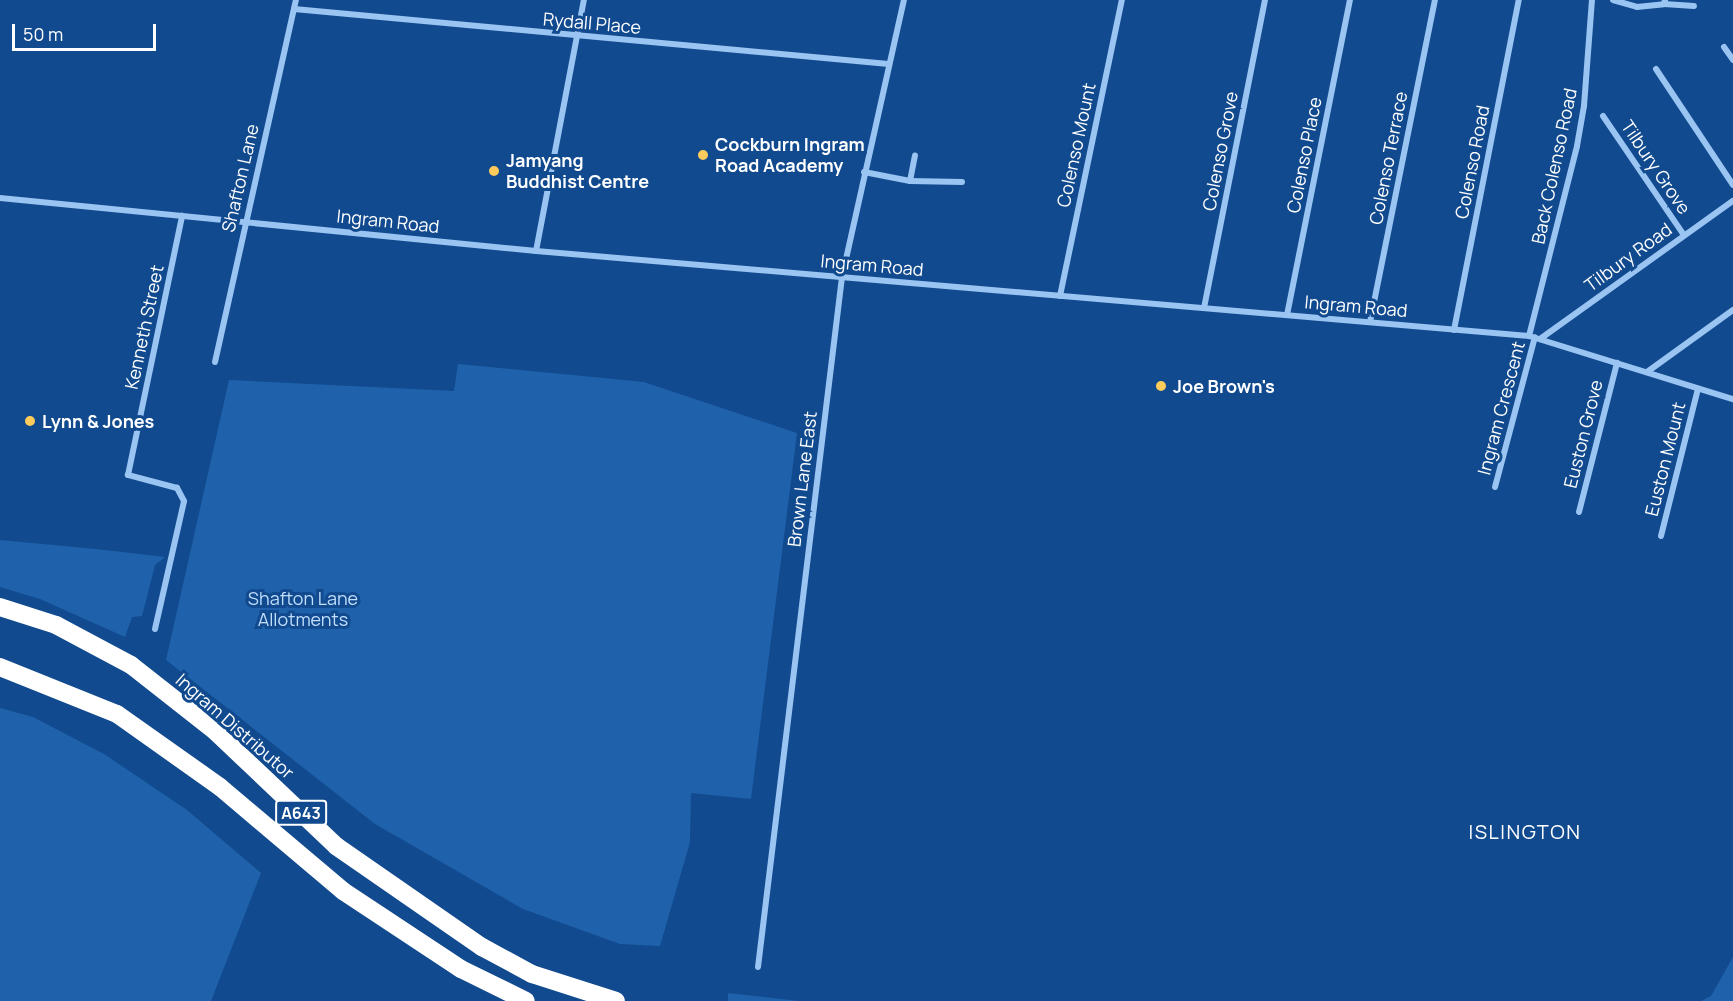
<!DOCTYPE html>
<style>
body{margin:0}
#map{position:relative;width:1733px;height:1001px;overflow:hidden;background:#114a8e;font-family:Manrope,sans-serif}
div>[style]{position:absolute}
.green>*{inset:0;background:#1f62ab}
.street>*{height:6px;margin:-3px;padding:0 3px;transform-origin:3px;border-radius:3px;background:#9ac4f2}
.highway>*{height:18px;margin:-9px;padding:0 9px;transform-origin:9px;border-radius:9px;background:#fff}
.dots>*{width:16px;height:16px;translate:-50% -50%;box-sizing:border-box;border:3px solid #114a8e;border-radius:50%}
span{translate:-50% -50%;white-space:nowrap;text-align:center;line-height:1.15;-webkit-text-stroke:6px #114a8e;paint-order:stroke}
.shield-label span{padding:2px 4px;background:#114a8e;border:2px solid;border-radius:4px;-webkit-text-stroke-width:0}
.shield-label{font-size:16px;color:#fff;font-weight:700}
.street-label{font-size:18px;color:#fff}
.poi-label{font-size:18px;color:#fff;font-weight:700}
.left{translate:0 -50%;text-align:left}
.park-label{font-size:18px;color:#c1defd}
.neighbourhood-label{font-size:20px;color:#fff;letter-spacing:1.5px}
.scale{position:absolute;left:12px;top:24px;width:144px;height:27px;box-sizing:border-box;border:3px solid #fff;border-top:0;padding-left:8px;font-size:18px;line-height:21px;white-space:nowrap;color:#fff;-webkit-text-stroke:4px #114a8e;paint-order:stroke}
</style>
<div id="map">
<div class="green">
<i style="clip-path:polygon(458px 364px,644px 382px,797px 433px,751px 799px,691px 793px,690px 842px,660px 946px,620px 944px,523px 909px,375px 824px,166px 660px,229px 380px,454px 391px)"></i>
<i style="clip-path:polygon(0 540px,96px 549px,165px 557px,155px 565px,142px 616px,132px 617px,125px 637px,40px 599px,0 587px)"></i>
<i style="clip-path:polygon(0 708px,33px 717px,104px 754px,187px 810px,261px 873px,211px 1001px,0 1001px)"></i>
<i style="clip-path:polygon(1733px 957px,1733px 1001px,1701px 1001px,1711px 996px)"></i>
<i style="clip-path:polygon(728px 993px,764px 997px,799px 1001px,728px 1001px)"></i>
</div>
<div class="street">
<i style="left:1613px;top:0;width:25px;rotate:16deg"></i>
<i style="left:1637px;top:7px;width:27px;rotate:-6deg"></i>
<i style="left:1664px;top:4px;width:4px;rotate:-76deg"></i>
<i style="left:1664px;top:4px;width:30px;rotate:4deg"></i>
<i style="left:294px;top:9px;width:597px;rotate:5.29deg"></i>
<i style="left:1724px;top:47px;width:16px;rotate:55deg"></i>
<i style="left:1656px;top:69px;width:139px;rotate:56.4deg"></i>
<i style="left:1603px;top:116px;width:144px;rotate:55.8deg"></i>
<i style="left:864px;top:172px;width:47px;rotate:11.1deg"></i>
<i style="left:910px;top:181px;width:52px;rotate:1.1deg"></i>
<i style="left:910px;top:181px;width:26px;rotate:-79deg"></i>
<i style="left:0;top:198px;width:539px;rotate:5.65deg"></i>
<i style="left:536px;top:251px;width:997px;rotate:4.89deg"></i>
<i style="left:1529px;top:336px;width:214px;rotate:17.2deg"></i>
<i style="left:536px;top:251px;width:256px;rotate:-79.2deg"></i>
<i style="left:1060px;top:296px;width:302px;rotate:-78.2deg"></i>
<i style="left:1204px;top:308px;width:314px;rotate:-78.8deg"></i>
<i style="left:1287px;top:315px;width:321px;rotate:-78.7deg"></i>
<i style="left:1370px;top:322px;width:328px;rotate:-78.6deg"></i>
<i style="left:1454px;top:330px;width:336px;rotate:-78.9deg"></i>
<i style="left:1529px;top:336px;width:196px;rotate:-75.8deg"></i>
<i style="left:1577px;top:146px;width:41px;rotate:-80.1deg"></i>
<i style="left:1584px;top:106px;width:106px;rotate:-85.7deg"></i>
<i style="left:1540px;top:339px;width:237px;rotate:-35.6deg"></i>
<i style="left:215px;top:362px;width:371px;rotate:-77.4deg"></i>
<i style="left:1647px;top:372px;width:106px;rotate:-35.8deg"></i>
<i style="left:1495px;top:487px;width:155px;rotate:-75.1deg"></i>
<i style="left:1579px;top:512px;width:154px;rotate:-75.7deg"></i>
<i style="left:1661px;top:536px;width:152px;rotate:-75.9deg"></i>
<i style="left:155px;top:629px;width:131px;rotate:-77.2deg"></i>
<i style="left:184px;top:501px;width:15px;rotate:-118deg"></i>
<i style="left:177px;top:488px;width:51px;rotate:-165.1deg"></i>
<i style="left:128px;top:475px;width:265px;rotate:-78.2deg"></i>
<i style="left:758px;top:967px;width:695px;rotate:-83.06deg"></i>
<i style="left:842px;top:277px;width:284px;rotate:-77.4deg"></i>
</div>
<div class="highway">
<i style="left:0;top:607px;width:59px;rotate:17.8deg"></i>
<i style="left:56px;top:625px;width:85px;rotate:28.1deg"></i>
<i style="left:131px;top:665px;width:108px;rotate:38.2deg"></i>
<i style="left:216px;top:732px;width:166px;rotate:43.5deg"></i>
<i style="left:336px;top:846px;width:178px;rotate:34.7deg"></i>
<i style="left:482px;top:947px;width:57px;rotate:28.4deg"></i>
<i style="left:532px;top:974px;width:88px;rotate:17.8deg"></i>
<i style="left:0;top:667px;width:126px;rotate:21.9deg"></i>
<i style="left:117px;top:714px;width:126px;rotate:35.3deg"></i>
<i style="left:220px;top:787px;width:161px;rotate:40.2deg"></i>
<i style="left:343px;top:891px;width:141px;rotate:33.5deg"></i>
<i style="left:461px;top:969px;width:72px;rotate:26.2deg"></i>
</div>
<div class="dots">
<i style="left:703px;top:155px;background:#ffcb5b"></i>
<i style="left:494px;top:171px;background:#ffcb5b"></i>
<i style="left:1161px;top:386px;background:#ffcb5b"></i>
<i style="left:30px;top:421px;background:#ffcb5b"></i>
</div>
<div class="shield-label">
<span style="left:301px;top:813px">A643</span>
</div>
<div class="street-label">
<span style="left:592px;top:23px;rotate:5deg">Rydall Place</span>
<span style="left:1076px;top:145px;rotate:-78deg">Colenso Mount</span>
<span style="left:1220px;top:151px;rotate:-79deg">Colenso Grove</span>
<span style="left:1304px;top:155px;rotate:-79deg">Colenso Place</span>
<span style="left:1388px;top:158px;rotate:-79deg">Colenso Terrace</span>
<span style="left:1472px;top:162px;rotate:-79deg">Colenso Road</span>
<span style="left:1554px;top:166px;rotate:-78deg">Back Colenso Road</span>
<span style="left:1656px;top:167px;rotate:56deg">Tilbury Grove</span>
<span style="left:240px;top:178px;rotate:-77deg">Shafton Lane</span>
<span style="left:388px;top:221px;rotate:6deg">Ingram Road</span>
<span style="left:1628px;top:257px;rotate:-36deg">Tilbury Road</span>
<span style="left:872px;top:265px;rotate:5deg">Ingram Road</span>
<span style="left:1356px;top:306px;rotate:5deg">Ingram Road</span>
<span style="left:144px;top:327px;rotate:-78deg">Kenneth Street</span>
<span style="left:1501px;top:408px;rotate:-75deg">Ingram Crescent</span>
<span style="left:1583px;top:434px;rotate:-76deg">Euston Grove</span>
<span style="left:1665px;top:459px;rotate:-76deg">Euston Mount</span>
<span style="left:802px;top:479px;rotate:-83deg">Brown Lane East</span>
<span style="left:235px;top:726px;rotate:41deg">Ingram Distributor</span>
</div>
<div class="poi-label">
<span class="left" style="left:715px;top:155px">Cockburn Ingram<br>Road Academy</span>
<span class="left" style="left:506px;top:171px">Jamyang<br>Buddhist Centre</span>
<span class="left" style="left:1173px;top:386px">Joe Brown's</span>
<span class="left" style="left:42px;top:421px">Lynn &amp; Jones</span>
</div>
<div class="park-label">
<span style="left:303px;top:609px">Shafton Lane<br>Allotments</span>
</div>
<div class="neighbourhood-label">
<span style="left:1525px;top:831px">ISLINGTON</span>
</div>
<div class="scale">50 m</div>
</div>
